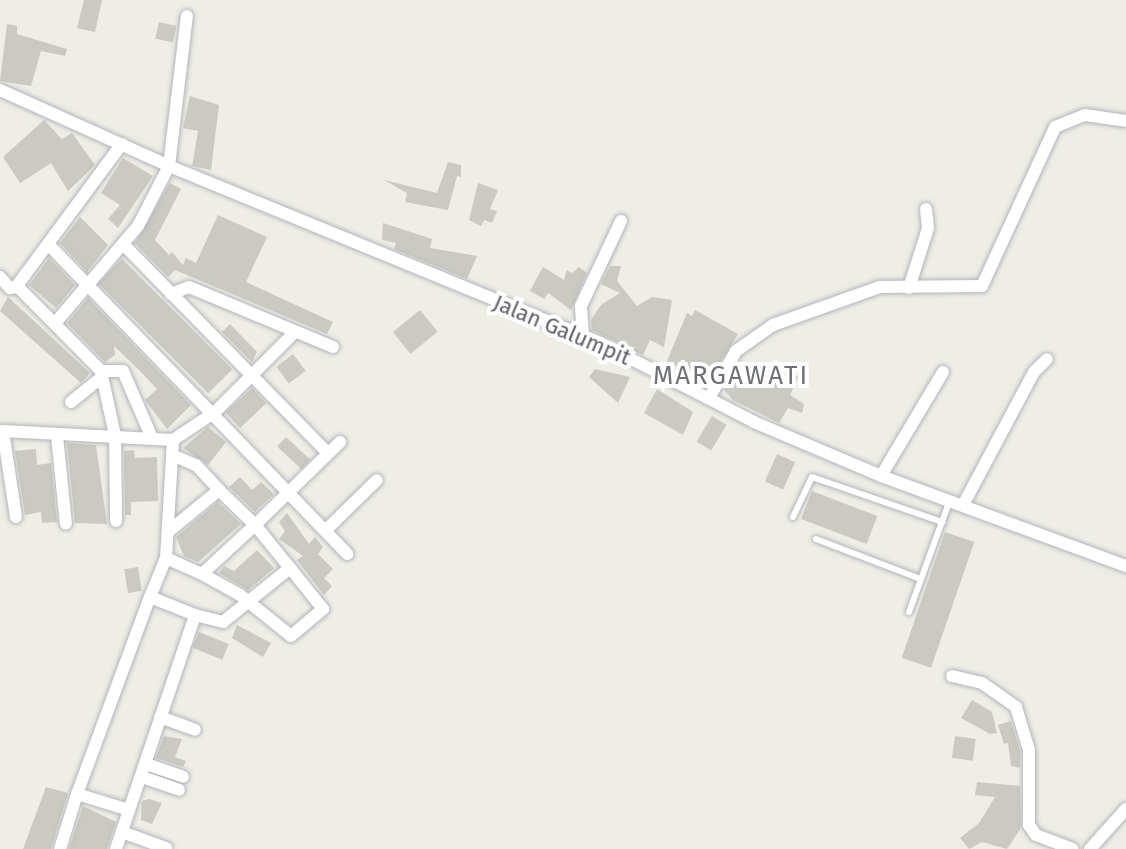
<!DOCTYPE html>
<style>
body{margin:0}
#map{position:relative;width:1126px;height:849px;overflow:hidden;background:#eeede6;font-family:"Fira Sans",sans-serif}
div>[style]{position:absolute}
.building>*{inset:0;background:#cac9c2;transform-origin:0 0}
.roads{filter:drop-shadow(0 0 2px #b3b5b9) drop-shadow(0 0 2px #b3b5b9)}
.lane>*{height:6px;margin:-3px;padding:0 3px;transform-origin:3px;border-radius:3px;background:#fff}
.street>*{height:12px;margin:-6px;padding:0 6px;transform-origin:6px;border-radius:6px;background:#fff}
span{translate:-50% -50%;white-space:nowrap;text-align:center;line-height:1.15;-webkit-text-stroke:8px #fff;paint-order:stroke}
.street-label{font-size:22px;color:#5d6065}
.quarter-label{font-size:26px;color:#6e7176;letter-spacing:2px}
</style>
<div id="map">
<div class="building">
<i style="clip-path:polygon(84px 0,102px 0,95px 32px,77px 28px)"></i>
<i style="left:159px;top:22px;width:18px;height:17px;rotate:13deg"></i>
<i style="clip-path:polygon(7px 24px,17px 26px,17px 34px,67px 49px,65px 56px,41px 51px,31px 86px,0 81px)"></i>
<i style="clip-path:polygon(190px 96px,219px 105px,211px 170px,192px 166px,198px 131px,183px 128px)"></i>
<i style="clip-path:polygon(44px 120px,62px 139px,72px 133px,95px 165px,68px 191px,51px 163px,20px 183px,3px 157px)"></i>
<i style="clip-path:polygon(123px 158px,153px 176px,118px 228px,108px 219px,120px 205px,101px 193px)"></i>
<i style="clip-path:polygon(448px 162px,461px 165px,461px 177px,457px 176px,448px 210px,405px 202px,407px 193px,384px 180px,437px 193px)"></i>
<i style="clip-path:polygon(170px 183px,181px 189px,155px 240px,169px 255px,172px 252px,183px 265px,186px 258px,196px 263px,218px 215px,267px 237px,246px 282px,333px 322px,327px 334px,175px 270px,168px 277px,135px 243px)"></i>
<i style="clip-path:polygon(478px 183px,498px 190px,490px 209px,497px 211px,492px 223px,484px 220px,481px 226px,469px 220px)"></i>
<i style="clip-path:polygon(80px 217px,108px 245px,87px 272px,60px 243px)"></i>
<i style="clip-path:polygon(383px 223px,432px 239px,430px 248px,477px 256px,467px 279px,394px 249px,396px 243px,382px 240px)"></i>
<i style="clip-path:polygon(49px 258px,75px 285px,56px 308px,29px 285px)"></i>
<i style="left:122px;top:259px;width:156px;height:34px;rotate:45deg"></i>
<i style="clip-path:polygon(610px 266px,621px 266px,617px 281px,637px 306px,652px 297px,672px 300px,664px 347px,650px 340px,643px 355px,592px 330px,591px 320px,601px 305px,620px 293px,601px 284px)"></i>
<i style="clip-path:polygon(543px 267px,564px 280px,567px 270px,572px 273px,579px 267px,587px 273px,571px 310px,548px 293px,544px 299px,530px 291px)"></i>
<i style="clip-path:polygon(8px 297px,90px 373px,81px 383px,0 311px)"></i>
<i style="clip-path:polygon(88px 298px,191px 405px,167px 429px,145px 400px,157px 389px,139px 370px,114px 346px,115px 355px,105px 362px,67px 323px)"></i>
<i style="left:420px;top:310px;width:28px;height:35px;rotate:51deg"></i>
<i style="clip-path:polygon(695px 310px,738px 334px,707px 383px,667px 361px,687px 313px,692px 316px)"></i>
<i style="clip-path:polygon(230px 324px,257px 352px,252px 362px,222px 332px)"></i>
<i style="left:293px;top:354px;width:21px;height:21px;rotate:53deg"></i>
<i style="clip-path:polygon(595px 369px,630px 377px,618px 403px,589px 377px)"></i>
<i style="clip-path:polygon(756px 369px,782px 386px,789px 372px,798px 377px,790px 395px,804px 404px,802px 413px,788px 408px,779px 423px,733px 400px,724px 390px,734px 373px,748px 387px)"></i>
<i style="left:252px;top:388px;width:21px;height:36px;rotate:47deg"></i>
<i style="clip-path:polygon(657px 389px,693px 412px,683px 435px,644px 413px)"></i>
<i style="left:712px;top:416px;width:17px;height:30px;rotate:31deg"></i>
<i style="clip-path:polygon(208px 427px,226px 442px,208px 465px,183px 448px)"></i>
<i style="left:286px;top:437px;width:33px;height:13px;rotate:43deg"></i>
<i style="clip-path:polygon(67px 443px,96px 445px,107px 524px,75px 523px)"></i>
<i style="clip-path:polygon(36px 449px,37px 465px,51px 463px,57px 522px,42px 523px,41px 512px,25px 515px,15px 451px)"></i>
<i style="clip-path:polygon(134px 450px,135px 458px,157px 457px,158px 501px,131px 502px,131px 515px,125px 515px,124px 451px)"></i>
<i style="left:777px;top:454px;width:20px;height:30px;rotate:24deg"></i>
<i style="clip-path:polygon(240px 477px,252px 490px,261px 482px,274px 494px,255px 512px,229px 487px)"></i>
<i style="left:812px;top:491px;width:70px;height:30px;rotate:21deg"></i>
<i style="clip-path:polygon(218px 502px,241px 524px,198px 562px,184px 556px,176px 537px)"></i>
<i style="clip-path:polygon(287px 513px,309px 544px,315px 537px,323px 547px,318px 554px,333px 569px,324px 578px,332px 586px,324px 595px,297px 560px,303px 556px,279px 539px,285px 531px,279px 522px)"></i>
<i style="left:945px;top:532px;width:31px;height:133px;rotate:19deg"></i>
<i style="clip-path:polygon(257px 550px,274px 568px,248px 590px,219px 573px,224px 566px,234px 571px)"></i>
<i style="left:138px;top:567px;width:24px;height:14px;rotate:81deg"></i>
<i style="clip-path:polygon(237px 625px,271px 643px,263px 657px,232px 638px)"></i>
<i style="left:199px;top:632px;width:32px;height:17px;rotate:22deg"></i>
<i style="clip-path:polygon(972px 700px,992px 712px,997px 733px,990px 734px,961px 718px)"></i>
<i style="clip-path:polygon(1011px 721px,1020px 751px,1020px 768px,1011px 766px,1008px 743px,1004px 744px,998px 725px)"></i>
<i style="clip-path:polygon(164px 736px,182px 739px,175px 757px,186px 761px,183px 767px,156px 758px)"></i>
<i style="left:955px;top:736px;width:21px;height:22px;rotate:8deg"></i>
<i style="clip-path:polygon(977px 782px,1020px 786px,1021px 828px,1007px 849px,982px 842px,969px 849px,960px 838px,979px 823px,995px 797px,975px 795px)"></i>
<i style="clip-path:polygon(46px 787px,68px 793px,51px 849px,23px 849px)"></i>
<i style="clip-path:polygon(149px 799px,162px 803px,152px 824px,141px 820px,142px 801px)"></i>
<i style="clip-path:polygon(83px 806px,116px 822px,107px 849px,69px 849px)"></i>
</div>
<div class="roads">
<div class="lane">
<i style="left:793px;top:517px;width:44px;rotate:-64.6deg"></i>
<i style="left:812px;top:477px;width:138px;rotate:19.1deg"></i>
<i style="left:816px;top:539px;width:112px;rotate:20.9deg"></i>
<i style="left:909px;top:612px;width:119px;rotate:-69.9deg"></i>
</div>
<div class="street">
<i style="left:0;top:90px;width:185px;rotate:24.2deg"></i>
<i style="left:169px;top:166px;width:464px;rotate:22.3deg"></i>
<i style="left:598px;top:342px;width:175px;rotate:27.1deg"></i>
<i style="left:754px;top:422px;width:138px;rotate:23deg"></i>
<i style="left:881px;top:476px;width:261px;rotate:20.2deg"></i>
<i style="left:48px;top:244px;width:431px;rotate:46deg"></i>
<i style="left:124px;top:245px;width:291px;rotate:45.6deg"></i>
<i style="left:0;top:277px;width:15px;rotate:48deg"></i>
<i style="left:10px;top:288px;width:6px;rotate:-9deg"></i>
<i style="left:16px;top:287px;width:178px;rotate:-53.5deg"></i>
<i style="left:17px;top:286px;width:120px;rotate:45.3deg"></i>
<i style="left:101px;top:371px;width:66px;rotate:77.7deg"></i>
<i style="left:115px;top:435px;width:86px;rotate:89.3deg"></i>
<i style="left:909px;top:288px;width:63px;rotate:-72.4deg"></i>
<i style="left:928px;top:228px;width:19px;rotate:-96deg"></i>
<i style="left:171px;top:294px;width:19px;rotate:-21deg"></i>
<i style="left:189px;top:287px;width:156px;rotate:22.6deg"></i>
<i style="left:56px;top:322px;width:126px;rotate:-49.5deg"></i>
<i style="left:138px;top:226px;width:68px;rotate:-62.7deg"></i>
<i style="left:169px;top:166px;width:151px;rotate:-83.2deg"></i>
<i style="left:583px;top:336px;width:30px;rotate:-94deg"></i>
<i style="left:581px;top:306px;width:94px;rotate:-64.8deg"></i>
<i style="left:101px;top:371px;width:22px"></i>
<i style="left:123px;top:371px;width:73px;rotate:66.6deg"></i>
<i style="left:709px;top:398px;width:54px;rotate:-60.1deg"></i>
<i style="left:736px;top:351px;width:45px;rotate:-35.1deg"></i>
<i style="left:773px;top:325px;width:114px;rotate:-19.6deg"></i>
<i style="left:880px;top:287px;width:102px;rotate:-0.6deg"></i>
<i style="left:982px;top:286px;width:175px;rotate:-65.3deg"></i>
<i style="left:1055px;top:127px;width:32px;rotate:-22deg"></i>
<i style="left:1085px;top:115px;width:41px;rotate:8.3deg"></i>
<i style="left:71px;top:402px;width:38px;rotate:-39deg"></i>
<i style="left:57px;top:436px;width:88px;rotate:84.2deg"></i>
<i style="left:172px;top:455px;width:26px;rotate:23deg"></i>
<i style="left:196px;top:465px;width:34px;rotate:47deg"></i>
<i style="left:881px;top:476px;width:121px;rotate:-59.2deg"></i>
<i style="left:963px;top:505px;width:151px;rotate:-61.9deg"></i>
<i style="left:1034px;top:372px;width:18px;rotate:-45deg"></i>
<i style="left:16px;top:517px;width:87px;rotate:-98.6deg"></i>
<i style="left:3px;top:431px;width:170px;rotate:3deg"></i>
<i style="left:173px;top:440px;width:50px;rotate:-33.7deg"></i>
<i style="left:215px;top:412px;width:113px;rotate:-45deg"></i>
<i style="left:326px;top:530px;width:71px;rotate:-44.4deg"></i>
<i style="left:169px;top:531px;width:65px;rotate:-39.4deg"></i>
<i style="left:219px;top:490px;width:50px;rotate:44.2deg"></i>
<i style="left:255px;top:525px;width:72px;rotate:137.2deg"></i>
<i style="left:202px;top:574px;width:43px;rotate:28.9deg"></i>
<i style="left:240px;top:595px;width:65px;rotate:38.8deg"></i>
<i style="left:291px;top:636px;width:42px;rotate:-40.2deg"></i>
<i style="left:323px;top:609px;width:53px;rotate:-128.8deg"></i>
<i style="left:166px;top:558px;width:39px;rotate:24deg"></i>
<i style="left:195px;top:615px;width:29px;rotate:14deg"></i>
<i style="left:223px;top:622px;width:86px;rotate:-38.9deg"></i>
<i style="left:290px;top:568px;width:55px;rotate:-129.1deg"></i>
<i style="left:255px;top:525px;width:119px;rotate:-44.3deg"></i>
<i style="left:952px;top:676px;width:31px;rotate:13deg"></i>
<i style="left:982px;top:683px;width:42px;rotate:35.2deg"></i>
<i style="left:1016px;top:707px;width:45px;rotate:73.2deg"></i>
<i style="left:1029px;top:750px;width:75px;rotate:90deg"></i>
<i style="left:1029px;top:825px;width:12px;rotate:55deg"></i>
<i style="left:1036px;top:835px;width:39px;rotate:21deg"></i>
<i style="left:160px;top:717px;width:37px;rotate:20deg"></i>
<i style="left:146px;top:764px;width:39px;rotate:19deg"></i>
<i style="left:142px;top:777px;width:39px;rotate:19deg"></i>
<i style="left:129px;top:810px;width:54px;rotate:-162.9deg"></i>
<i style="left:77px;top:794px;width:210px;rotate:-69.7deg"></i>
<i style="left:122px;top:832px;width:47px;rotate:20deg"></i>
<i style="left:60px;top:849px;width:58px;rotate:-72.8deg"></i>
<i style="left:116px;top:849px;width:247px;rotate:-71.3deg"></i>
<i style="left:195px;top:615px;width:48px;rotate:-158.2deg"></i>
<i style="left:150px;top:597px;width:42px;rotate:-67.7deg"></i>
<i style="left:166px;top:558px;width:118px;rotate:-86.6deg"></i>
<i style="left:1090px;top:849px;width:54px;rotate:-48deg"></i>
</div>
</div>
<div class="street-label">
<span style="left:562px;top:330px;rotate:23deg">Jalan Galumpit</span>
</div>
<div class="quarter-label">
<span style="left:731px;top:376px">MARGAWATI</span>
</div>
</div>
